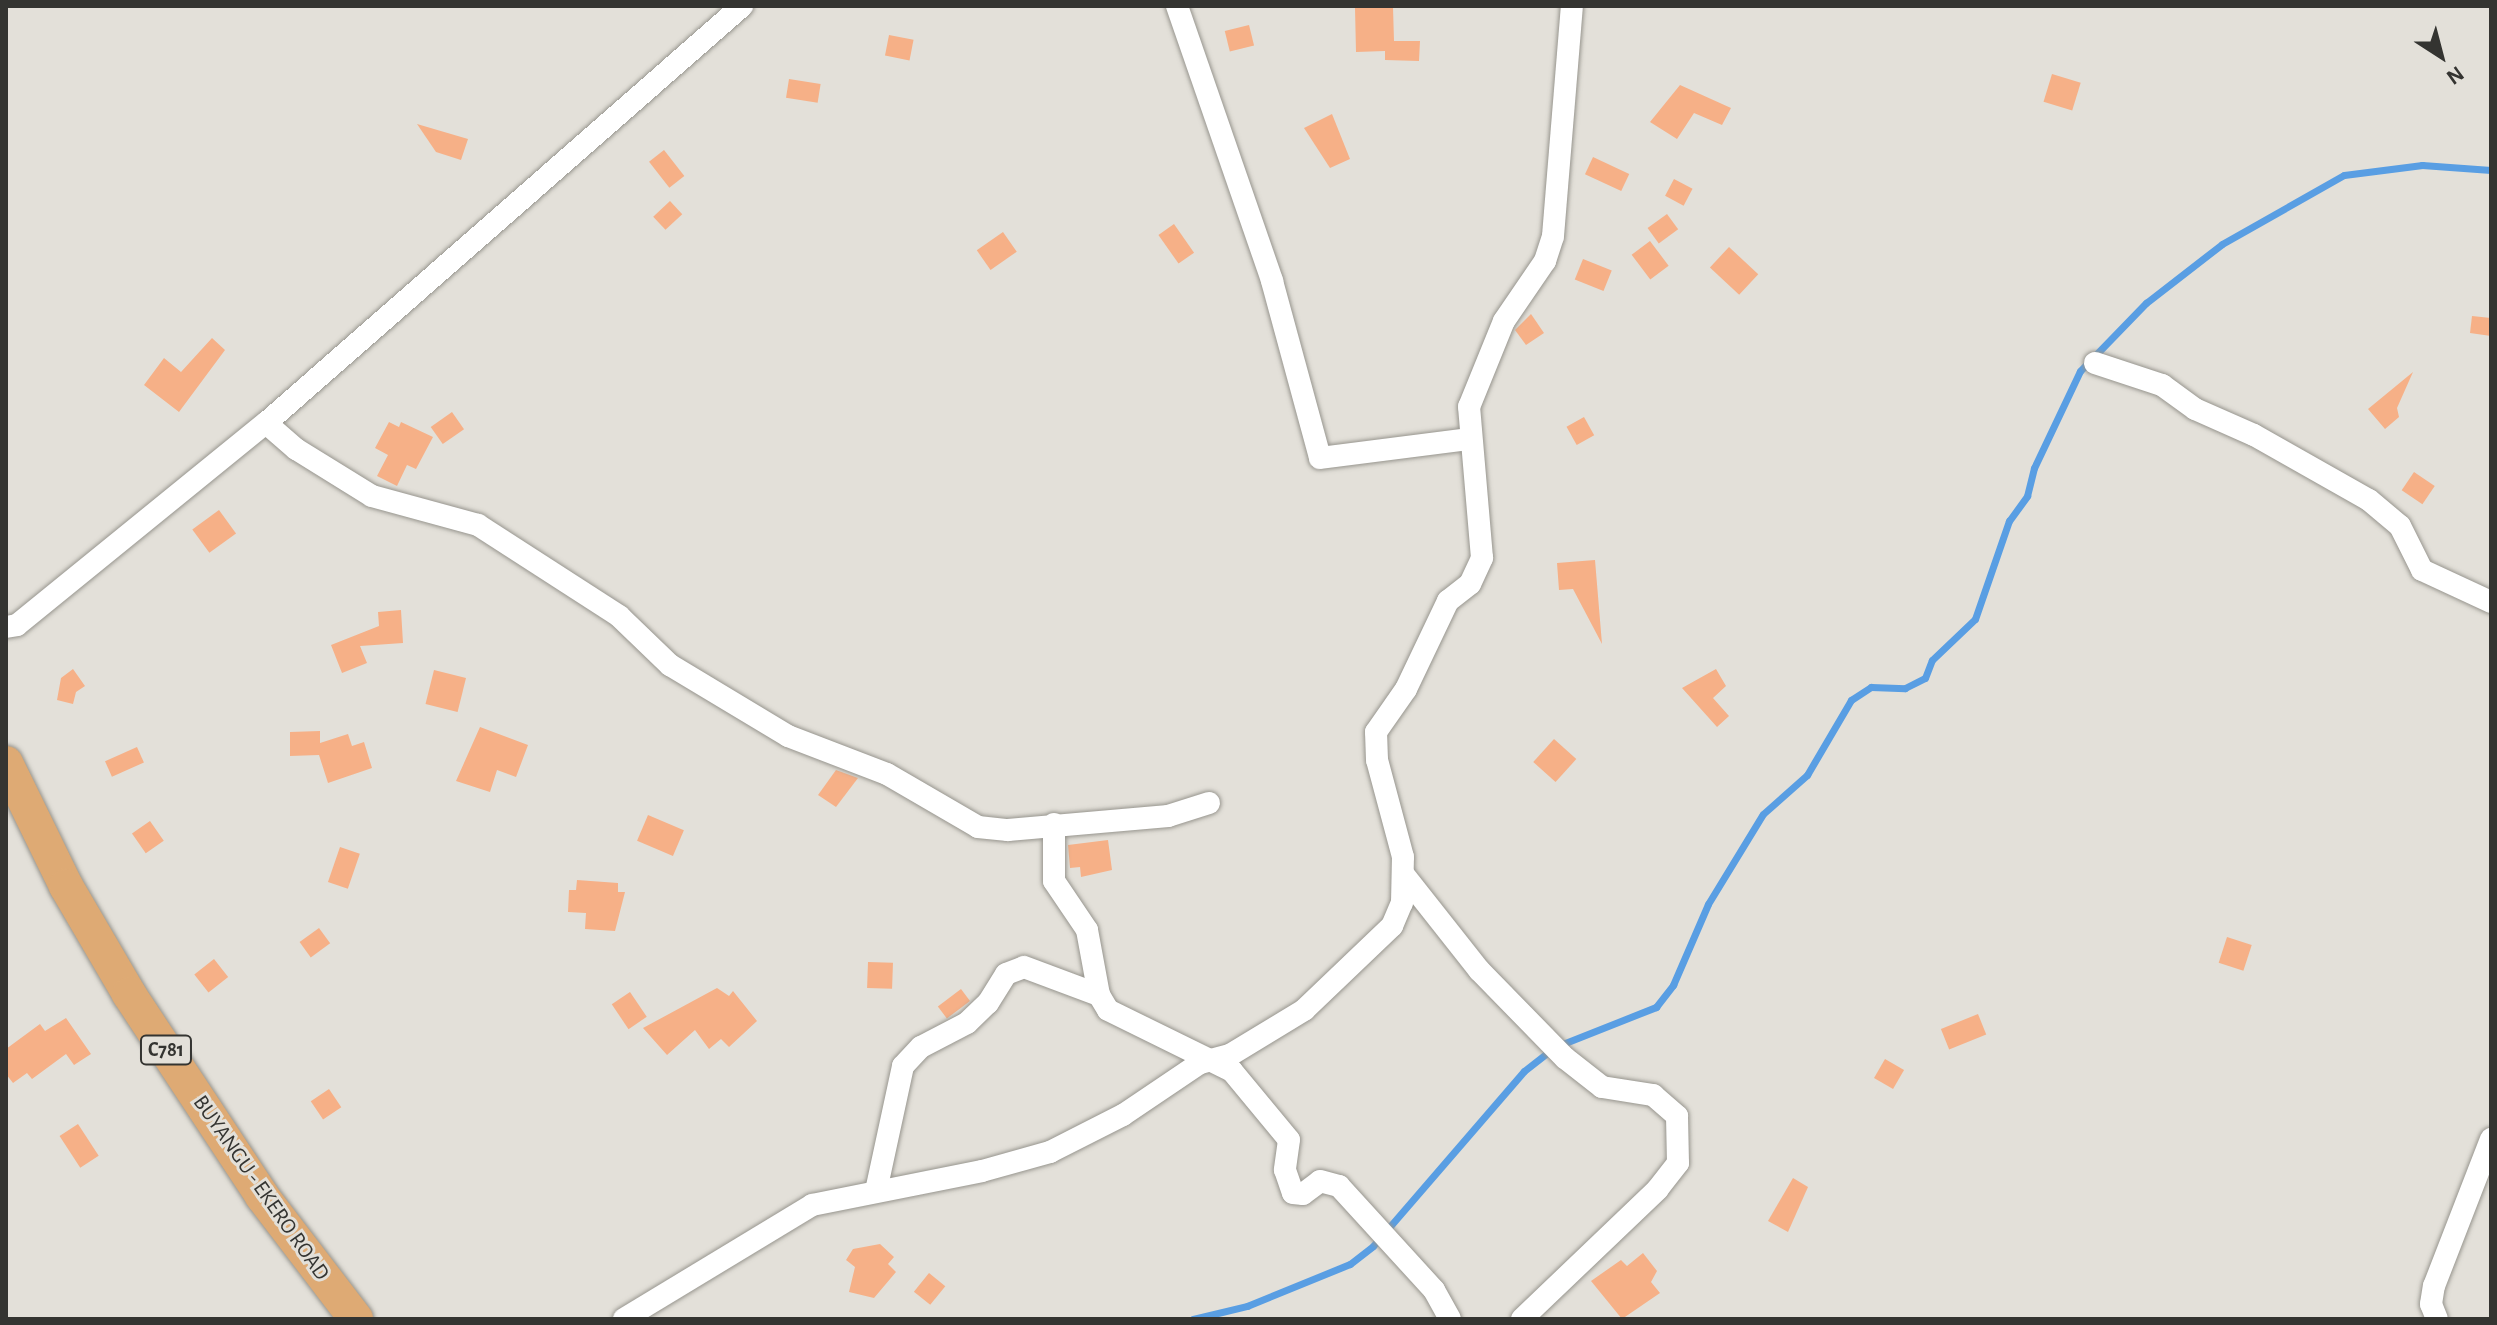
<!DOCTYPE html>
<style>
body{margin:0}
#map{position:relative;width:2497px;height:1325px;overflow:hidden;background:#e3e0d9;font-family:"Alegreya Sans",sans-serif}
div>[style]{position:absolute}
.stream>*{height:7px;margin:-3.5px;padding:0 3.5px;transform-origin:3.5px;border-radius:3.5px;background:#599ee3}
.building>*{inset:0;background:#f6b087;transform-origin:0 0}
.roads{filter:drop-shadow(0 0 2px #97958e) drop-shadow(0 0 2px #97958e)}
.minor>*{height:22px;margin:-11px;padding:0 11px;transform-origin:11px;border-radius:11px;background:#fff}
.primary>*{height:34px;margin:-17px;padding:0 17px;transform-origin:17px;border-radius:17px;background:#deaa74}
span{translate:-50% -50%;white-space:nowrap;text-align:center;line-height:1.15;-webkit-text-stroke:6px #e3e0d9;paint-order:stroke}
.shield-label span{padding:2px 6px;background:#e3e0d9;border:2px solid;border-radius:6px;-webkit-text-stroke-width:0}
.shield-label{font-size:20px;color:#343431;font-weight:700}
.street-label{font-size:22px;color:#343431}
.frame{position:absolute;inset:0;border:8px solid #343431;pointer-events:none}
.north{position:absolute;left:2401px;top:16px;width:80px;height:80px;-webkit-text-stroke:6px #e3e0d9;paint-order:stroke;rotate:144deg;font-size:22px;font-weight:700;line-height:32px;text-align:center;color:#343431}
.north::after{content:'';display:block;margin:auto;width:28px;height:36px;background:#343431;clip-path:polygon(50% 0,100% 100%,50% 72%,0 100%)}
</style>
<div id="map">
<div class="stream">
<i style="left:1193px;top:1319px;width:56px;rotate:-13.5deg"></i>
<i style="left:1247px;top:1306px;width:111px;rotate:-22.2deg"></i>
<i style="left:1350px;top:1264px;width:29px;rotate:-38deg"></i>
<i style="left:1373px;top:1246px;width:231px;rotate:-49.2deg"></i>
<i style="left:1524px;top:1071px;width:39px;rotate:-38deg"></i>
<i style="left:1555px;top:1047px;width:109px;rotate:-21.6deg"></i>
<i style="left:1656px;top:1007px;width:28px;rotate:-52deg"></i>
<i style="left:1673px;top:985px;width:88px;rotate:-66.6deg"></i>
<i style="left:1708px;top:904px;width:105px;rotate:-58.6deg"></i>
<i style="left:1763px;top:814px;width:59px;rotate:-41.6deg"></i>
<i style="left:1807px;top:775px;width:87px;rotate:-59.6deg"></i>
<i style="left:1851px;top:700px;width:24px;rotate:-33deg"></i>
<i style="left:1871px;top:687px;width:34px;rotate:2deg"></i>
<i style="left:1905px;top:688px;width:22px;rotate:-27deg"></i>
<i style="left:1925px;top:678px;width:19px;rotate:-69deg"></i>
<i style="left:1932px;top:660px;width:59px;rotate:-43.6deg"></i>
<i style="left:1975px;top:619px;width:104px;rotate:-70.9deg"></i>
<i style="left:2009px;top:521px;width:31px;rotate:-54deg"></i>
<i style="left:2027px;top:496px;width:29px;rotate:-76deg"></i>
<i style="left:2034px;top:468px;width:107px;rotate:-64.6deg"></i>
<i style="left:2080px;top:371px;width:95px;rotate:-45.9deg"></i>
<i style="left:2146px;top:303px;width:96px;rotate:-37.8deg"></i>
<i style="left:2222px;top:244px;width:140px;rotate:-29.5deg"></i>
<i style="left:2344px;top:175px;width:79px;rotate:-7.3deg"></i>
<i style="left:2422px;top:165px;width:69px;rotate:4.1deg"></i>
</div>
<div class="building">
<i style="clip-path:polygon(1393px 7px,1394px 41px,1420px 41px,1419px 61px,1385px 60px,1385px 51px,1356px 52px,1355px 8px)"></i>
<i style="left:1249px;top:25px;width:21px;height:25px;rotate:76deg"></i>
<i style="left:889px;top:35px;width:25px;height:21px;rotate:11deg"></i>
<i style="left:2052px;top:74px;width:30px;height:29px;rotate:17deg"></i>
<i style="left:789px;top:79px;width:32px;height:19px;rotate:9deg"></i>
<i style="clip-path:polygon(1680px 85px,1731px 108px,1722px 125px,1694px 113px,1677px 139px,1650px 122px)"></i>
<i style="clip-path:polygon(1332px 114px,1350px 159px,1330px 168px,1304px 128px)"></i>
<i style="clip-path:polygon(417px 124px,468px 139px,461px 160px,436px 152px)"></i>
<i style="left:664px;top:150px;width:33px;height:19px;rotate:52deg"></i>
<i style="left:1593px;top:157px;width:40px;height:19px;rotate:25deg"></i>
<i style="left:1674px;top:179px;width:21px;height:19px;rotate:28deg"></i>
<i style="left:670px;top:201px;width:18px;height:23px;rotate:47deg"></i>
<i style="left:1667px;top:214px;width:19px;height:24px;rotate:54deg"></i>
<i style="left:1174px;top:224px;width:35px;height:19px;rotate:55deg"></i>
<i style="left:1003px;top:232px;width:24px;height:32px;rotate:55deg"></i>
<i style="left:1650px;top:241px;width:31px;height:23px;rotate:53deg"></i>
<i style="left:1729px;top:247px;width:40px;height:28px;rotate:43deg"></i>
<i style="left:1583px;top:259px;width:31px;height:22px;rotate:22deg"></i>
<i style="clip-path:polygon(1531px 314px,1544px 333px,1526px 345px,1515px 330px)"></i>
<i style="clip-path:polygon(2472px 316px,2491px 318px,2491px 336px,2470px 333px)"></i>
<i style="clip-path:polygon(212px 338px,225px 350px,179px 412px,144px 385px,164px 358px,181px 372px)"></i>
<i style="clip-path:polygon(2413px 372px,2397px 408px,2399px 417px,2385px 429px,2368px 409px)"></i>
<i style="left:452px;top:412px;width:21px;height:26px;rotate:55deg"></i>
<i style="left:1584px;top:417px;width:21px;height:20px;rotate:61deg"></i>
<i style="clip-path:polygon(389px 422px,399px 427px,401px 422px,433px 437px,416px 469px,407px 465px,397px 486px,377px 476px,388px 455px,375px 448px)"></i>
<i style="left:2414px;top:472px;width:25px;height:22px;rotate:34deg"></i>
<i style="left:219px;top:510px;width:29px;height:33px;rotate:54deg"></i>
<i style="clip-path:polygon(1595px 560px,1602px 644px,1573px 589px,1559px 590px,1557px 563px)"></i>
<i style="clip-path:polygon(401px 610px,403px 643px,360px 646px,367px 663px,342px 673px,331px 645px,379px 626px,378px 612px)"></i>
<i style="clip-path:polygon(73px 669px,85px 686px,76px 692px,73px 704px,57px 700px,61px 678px)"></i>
<i style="clip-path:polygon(1716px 669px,1726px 686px,1713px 698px,1729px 716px,1717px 727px,1682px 688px)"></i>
<i style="left:434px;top:670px;width:33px;height:35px;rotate:14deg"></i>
<i style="clip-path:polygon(480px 727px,528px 745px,516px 777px,497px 770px,490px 792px,456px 781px)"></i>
<i style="clip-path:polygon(320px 731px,320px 743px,348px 734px,352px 746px,364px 742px,372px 768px,328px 783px,319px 755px,290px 756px,290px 732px)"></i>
<i style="left:1554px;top:739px;width:30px;height:31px;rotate:42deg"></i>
<i style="left:137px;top:747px;width:17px;height:35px;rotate:66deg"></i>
<i style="clip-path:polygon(836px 770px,858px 778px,836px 807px,818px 795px)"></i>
<i style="left:648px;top:815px;width:39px;height:28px;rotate:23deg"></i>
<i style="left:150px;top:821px;width:24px;height:22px;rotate:55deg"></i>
<i style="clip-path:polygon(1108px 840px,1112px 870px,1081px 877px,1080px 867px,1070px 868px,1068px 845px)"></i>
<i style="left:340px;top:847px;width:21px;height:37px;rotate:19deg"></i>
<i style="clip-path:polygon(577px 880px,618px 883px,618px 892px,625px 892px,615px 931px,585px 929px,586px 913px,568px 912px,569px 890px,576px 890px)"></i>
<i style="left:319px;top:928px;width:19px;height:24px;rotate:54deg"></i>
<i style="left:2227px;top:937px;width:26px;height:27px;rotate:18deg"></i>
<i style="left:214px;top:959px;width:23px;height:25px;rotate:52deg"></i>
<i style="left:868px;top:962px;width:25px;height:26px;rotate:2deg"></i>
<i style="clip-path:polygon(717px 988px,729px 996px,733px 991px,757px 1021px,729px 1047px,721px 1039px,709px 1049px,695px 1030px,667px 1055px,643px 1028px)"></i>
<i style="left:961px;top:989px;width:15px;height:29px;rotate:53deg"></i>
<i style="left:630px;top:992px;width:30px;height:22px;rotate:56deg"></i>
<i style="left:1978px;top:1014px;width:22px;height:40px;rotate:68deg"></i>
<i style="clip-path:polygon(66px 1018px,91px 1054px,74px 1065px,66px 1054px,32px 1079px,27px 1073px,13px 1083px,6px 1074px,6px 1049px,40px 1024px,45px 1031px)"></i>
<i style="left:1885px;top:1059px;width:22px;height:22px;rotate:30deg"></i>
<i style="left:329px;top:1089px;width:22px;height:22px;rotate:56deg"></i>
<i style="left:78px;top:1124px;width:38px;height:22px;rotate:57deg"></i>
<i style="clip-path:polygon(1793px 1178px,1808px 1187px,1788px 1232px,1768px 1221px)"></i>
<i style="clip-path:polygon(880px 1244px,894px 1257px,888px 1264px,896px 1272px,874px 1298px,849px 1292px,855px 1267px,846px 1260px,853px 1249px)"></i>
<i style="clip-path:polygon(1643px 1253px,1657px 1271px,1651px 1282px,1660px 1293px,1622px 1319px,1591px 1281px,1621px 1260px,1627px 1266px)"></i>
<i style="left:929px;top:1273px;width:21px;height:24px;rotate:39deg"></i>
</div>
<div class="roads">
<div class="minor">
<i style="left:1177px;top:6px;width:291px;rotate:70.9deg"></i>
<i style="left:1272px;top:281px;width:183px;rotate:74.8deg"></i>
<i style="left:1320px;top:458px;width:150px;rotate:-7.3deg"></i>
<i style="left:2095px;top:363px;width:71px;rotate:18.2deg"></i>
<i style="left:2162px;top:385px;width:41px;rotate:36deg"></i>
<i style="left:2195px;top:409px;width:64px;rotate:23.8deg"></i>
<i style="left:2254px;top:435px;width:132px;rotate:29.5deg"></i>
<i style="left:2369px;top:500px;width:40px;rotate:40deg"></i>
<i style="left:2400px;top:526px;width:49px;rotate:63.4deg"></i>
<i style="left:2422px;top:570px;width:76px;rotate:24.9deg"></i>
<i style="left:266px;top:423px;width:40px;rotate:41deg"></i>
<i style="left:296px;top:449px;width:89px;rotate:31.7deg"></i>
<i style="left:372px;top:496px;width:110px;rotate:15.3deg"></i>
<i style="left:478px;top:525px;width:168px;rotate:32.8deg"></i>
<i style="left:619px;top:616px;width:71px;rotate:43.9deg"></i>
<i style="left:670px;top:665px;width:138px;rotate:31deg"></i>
<i style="left:788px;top:736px;width:106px;rotate:21deg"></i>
<i style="left:887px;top:774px;width:105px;rotate:30.2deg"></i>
<i style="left:978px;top:827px;width:30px;rotate:6deg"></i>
<i style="left:1008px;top:830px;width:161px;rotate:-5deg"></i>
<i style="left:1168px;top:816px;width:43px;rotate:-17.6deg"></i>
<i style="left:6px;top:627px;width:11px;rotate:-10deg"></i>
<i style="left:17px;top:625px;width:321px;rotate:-39.1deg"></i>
<i style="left:266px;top:423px;width:633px;rotate:-41.22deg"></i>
<i style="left:1054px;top:824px;width:57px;rotate:90deg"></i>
<i style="left:1054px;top:881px;width:59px;rotate:56deg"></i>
<i style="left:1087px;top:930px;width:66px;rotate:79.5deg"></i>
<i style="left:1099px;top:995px;width:17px;rotate:59deg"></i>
<i style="left:1108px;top:1010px;width:138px;rotate:26.2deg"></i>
<i style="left:1232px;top:1071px;width:89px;rotate:50.4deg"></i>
<i style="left:1289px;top:1140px;width:30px;rotate:98deg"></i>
<i style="left:1285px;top:1170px;width:24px;rotate:71deg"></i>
<i style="left:1293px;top:1193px;width:10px;rotate:6deg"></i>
<i style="left:1303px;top:1194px;width:21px;rotate:-37deg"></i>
<i style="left:1320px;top:1181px;width:20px;rotate:15deg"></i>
<i style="left:1339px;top:1186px;width:141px;rotate:47.6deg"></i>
<i style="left:1434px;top:1290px;width:33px;rotate:61deg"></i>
<i style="left:1404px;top:875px;width:121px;rotate:51.7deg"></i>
<i style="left:1479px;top:970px;width:123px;rotate:45.7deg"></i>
<i style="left:1565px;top:1058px;width:47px;rotate:38.1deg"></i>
<i style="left:1602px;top:1087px;width:52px;rotate:8.9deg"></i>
<i style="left:1653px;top:1095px;width:32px;rotate:41deg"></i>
<i style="left:1677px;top:1116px;width:47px;rotate:88.8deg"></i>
<i style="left:1678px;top:1163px;width:33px;rotate:128deg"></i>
<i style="left:1658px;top:1189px;width:188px;rotate:136.3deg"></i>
<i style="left:876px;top:1191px;width:128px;rotate:-77.8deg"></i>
<i style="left:903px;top:1066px;width:26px;rotate:-47deg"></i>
<i style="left:921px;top:1047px;width:52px;rotate:-27.6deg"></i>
<i style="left:967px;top:1023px;width:29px;rotate:-44deg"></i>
<i style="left:988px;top:1003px;width:34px;rotate:-58deg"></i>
<i style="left:1006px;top:974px;width:19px;rotate:-21deg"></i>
<i style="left:1024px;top:967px;width:80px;rotate:20.5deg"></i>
<i style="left:624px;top:1319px;width:220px;rotate:-31.2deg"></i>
<i style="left:812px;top:1205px;width:173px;rotate:-11.3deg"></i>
<i style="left:982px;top:1171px;width:71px;rotate:-15.6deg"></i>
<i style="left:1050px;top:1152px;width:82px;rotate:-26.9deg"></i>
<i style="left:1123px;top:1115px;width:93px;rotate:-34deg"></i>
<i style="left:1200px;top:1063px;width:31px;rotate:-15deg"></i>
<i style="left:1230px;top:1055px;width:87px;rotate:-31.3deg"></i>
<i style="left:1304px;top:1010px;width:122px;rotate:-43.7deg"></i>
<i style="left:1392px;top:926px;width:25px;rotate:-67deg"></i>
<i style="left:1402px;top:903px;width:46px;rotate:-88.8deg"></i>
<i style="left:1403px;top:857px;width:100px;rotate:-105deg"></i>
<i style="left:1377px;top:760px;width:28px;rotate:-92deg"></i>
<i style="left:1376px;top:732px;width:52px;rotate:-55.1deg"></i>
<i style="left:1406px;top:689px;width:98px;rotate:-64.5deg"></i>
<i style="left:1448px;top:601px;width:28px;rotate:-38deg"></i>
<i style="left:1470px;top:584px;width:29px;rotate:-65deg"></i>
<i style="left:1482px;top:558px;width:152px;rotate:-94.9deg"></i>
<i style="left:1469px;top:407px;width:93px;rotate:-67.9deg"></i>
<i style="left:1504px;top:321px;width:73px;rotate:-55.7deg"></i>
<i style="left:1545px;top:261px;width:26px;rotate:-72deg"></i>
<i style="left:1553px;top:236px;width:231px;rotate:-85.3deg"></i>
<i style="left:2437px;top:1319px;width:16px;rotate:-112deg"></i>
<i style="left:2431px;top:1304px;width:18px;rotate:-81deg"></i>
<i style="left:2434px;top:1286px;width:158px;rotate:-68.8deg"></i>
</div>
<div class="primary">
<i style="left:6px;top:763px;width:137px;rotate:64deg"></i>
<i style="left:66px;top:886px;width:125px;rotate:59.7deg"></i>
<i style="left:129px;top:994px;width:242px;rotate:56.6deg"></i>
<i style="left:262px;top:1196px;width:155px;rotate:52.6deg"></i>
</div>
</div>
<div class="shield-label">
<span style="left:166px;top:1050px">C781</span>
</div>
<div class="street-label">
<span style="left:261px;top:1188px;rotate:55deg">BUYANGU - EKERO ROAD</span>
</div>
<div class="frame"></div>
<div class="north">N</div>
</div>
